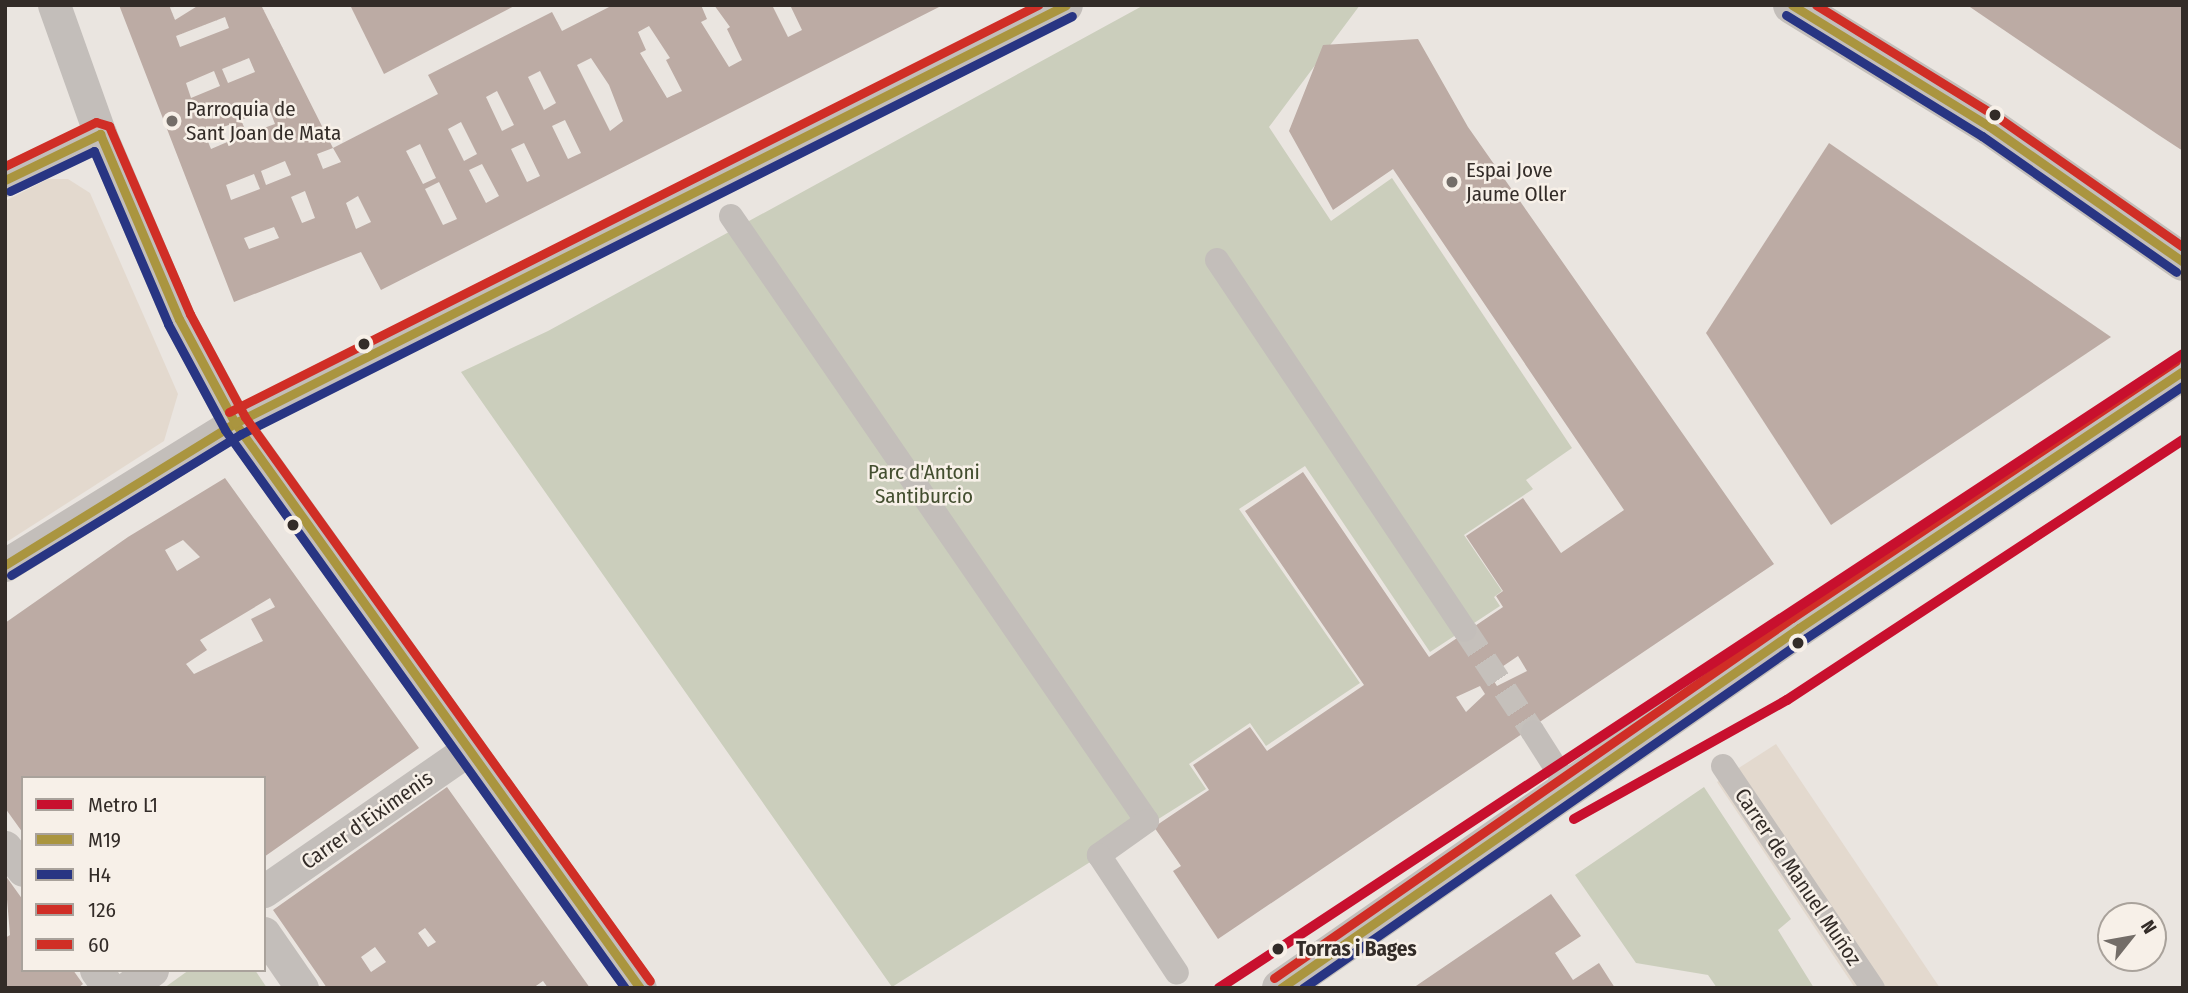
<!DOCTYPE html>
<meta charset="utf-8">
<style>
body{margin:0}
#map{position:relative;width:2188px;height:993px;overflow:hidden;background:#eae5e0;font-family:"Fira Sans Condensed",sans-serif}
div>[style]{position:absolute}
.green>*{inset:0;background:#cbcebc}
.plaza>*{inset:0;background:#e3d9ce}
.building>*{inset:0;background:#bcaba4}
.pedestrian-tunnel>*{height:24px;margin-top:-12px;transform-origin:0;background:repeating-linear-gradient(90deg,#c5c0bb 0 24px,transparent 0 36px)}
.pedestrian>*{height:24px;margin:-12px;padding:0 12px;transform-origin:12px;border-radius:12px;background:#c3beba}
.minor>*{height:33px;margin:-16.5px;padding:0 16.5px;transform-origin:16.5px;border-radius:16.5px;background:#c3beba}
.tertiary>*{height:38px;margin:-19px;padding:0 19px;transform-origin:19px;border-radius:19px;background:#c3beba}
.bus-1>*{height:9px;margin:-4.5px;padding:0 4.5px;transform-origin:4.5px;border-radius:4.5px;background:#aa953f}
.bus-2>*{height:9px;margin:-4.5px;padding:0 4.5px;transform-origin:4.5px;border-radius:4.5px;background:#283583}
.bus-3>*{height:9px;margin:-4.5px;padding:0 4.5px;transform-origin:4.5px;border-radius:4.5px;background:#d02e26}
.bus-4>*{height:9px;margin:-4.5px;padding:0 4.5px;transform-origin:4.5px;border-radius:4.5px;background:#d02e26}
.metro-1>*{height:10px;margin:-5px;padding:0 5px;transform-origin:5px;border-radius:5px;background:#c8102e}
.dots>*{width:19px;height:19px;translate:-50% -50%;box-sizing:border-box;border:4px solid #f7f0e8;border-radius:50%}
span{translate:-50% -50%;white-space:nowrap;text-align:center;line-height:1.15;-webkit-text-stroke:5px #f7f0e8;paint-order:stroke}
.poi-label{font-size:21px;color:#332c28}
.left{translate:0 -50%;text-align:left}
.park-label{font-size:21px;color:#434e2f}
.street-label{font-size:21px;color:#332c28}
.stop-label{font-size:21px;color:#332c28;font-weight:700}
.frame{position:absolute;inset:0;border:7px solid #332c28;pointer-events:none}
.legend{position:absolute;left:21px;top:776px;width:245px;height:196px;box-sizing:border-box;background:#f7f0e8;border:2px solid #a9a29b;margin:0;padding:9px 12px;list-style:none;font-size:21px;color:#332c28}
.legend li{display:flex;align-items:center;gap:14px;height:35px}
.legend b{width:35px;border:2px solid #a9a29b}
.north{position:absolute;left:2097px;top:902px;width:70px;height:70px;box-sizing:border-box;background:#f7f0e8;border:2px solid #a9a29b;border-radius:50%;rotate:59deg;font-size:19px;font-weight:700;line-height:28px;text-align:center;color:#332c28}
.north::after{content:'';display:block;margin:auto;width:24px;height:32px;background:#736d68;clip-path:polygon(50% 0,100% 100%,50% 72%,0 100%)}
</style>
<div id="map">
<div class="green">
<i style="clip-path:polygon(1144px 5px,1360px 5px,1269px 127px,1331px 221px,1392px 178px,1572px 448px,1526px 480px,1533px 489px,1464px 535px,1502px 591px,1494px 597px,1500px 606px,1430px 652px,1305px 466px,1239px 509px,1360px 683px,1266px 746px,1250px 723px,1189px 764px,1206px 789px,892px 987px,461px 372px,548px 331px)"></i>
<i style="clip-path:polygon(1704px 787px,1791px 919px,1778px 930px,1814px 988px,1717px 988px,1708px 975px,1636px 963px,1575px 875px)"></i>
<i style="clip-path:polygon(189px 970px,255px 970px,267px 988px,164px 988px)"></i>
</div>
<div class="plaza">
<i style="clip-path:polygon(48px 179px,68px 179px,90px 193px,178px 394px,164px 441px,5px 543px,5px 201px)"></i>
<i style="clip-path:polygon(1776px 744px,1940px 988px,1855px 988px,1717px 782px)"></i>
</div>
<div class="building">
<i style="clip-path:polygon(evenodd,119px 5px,169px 5px,175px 20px,199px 5px,261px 5px,333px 148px,317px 154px,323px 169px,341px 162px,333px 148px,438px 94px,428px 75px,552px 12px,562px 31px,613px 5px,701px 5px,707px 19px,701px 22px,729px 67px,742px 60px,727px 29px,730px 27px,714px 5px,773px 7px,788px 37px,802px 30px,790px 5px,943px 5px,381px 290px,361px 252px,234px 302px,119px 5px,225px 17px,229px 28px,180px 47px,176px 36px,225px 17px,119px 5px,649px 26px,670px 58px,666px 60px,682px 91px,667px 98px,640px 53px,646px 50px,638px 32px,649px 26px,119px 5px,249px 58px,255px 72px,228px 83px,222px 69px,249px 58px,119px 5px,591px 58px,609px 85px,623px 121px,610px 131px,577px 65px,591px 58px,119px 5px,214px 71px,220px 86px,191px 98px,186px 83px,214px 71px,119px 5px,540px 71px,556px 103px,544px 110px,528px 77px,540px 71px,119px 5px,497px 91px,514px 125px,502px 131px,486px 97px,497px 91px,119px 5px,269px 108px,275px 124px,247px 134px,241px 120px,269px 108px,119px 5px,565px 120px,581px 153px,568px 159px,552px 126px,565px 120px,119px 5px,461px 122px,477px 154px,464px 161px,448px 129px,461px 122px,119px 5px,234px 123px,239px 137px,211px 149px,205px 134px,234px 123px,119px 5px,524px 143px,540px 176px,527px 182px,511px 149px,524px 143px,119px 5px,420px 144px,436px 178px,423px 184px,406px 151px,420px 144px,119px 5px,285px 161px,291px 175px,266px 185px,261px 171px,285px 161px,119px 5px,482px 164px,499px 196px,486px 203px,469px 170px,482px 164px,119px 5px,254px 174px,260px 189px,231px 200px,226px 185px,254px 174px,119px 5px,439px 182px,457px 219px,443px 225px,425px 189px,439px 182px,119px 5px,305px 191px,315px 218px,302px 223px,291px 197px,305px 191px,119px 5px,358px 196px,371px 222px,356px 229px,346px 203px,358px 196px,119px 5px,274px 227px,279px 238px,249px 249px,244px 238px,274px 227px)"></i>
<i style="clip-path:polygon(350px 5px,516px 5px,384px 74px)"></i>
<i style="clip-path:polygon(1967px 5px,2183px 5px,2183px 151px,2157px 134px)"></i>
<i style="clip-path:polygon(evenodd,1418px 39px,1468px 127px,1774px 564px,1218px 939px,1173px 871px,1181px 866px,1154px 827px,1209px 790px,1193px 765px,1250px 727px,1267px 751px,1364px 685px,1245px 511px,1303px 472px,1429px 657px,1503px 607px,1496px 596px,1503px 591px,1466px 536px,1523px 498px,1561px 553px,1624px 510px,1393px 169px,1333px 210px,1289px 131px,1323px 45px,1418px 39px,1518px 656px,1527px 671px,1497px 686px,1490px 675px,1518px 656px,1418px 39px,1480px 686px,1485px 694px,1466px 712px,1456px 697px,1480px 686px)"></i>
<i style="clip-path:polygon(1829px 143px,2111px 337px,1831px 525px,1706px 333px)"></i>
<i style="clip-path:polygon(evenodd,225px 478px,419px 748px,264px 857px,264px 778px,23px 778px,23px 833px,5px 808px,5px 623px,128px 537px,225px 478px,183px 540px,200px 557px,177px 571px,165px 550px,183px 540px,225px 478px,270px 598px,275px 607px,251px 619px,263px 641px,194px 674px,186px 664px,207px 650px,200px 640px,270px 598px)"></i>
<i style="clip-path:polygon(evenodd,447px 787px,499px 860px,590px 988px,548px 988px,543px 981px,533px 988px,327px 988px,273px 910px,447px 787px,425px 928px,436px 942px,428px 947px,418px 933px,425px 928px,447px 787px,375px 947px,386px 962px,371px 972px,361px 957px,375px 947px)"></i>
<i style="clip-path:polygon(5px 875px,23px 900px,23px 970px,73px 970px,83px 984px,78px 988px,5px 988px,5px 938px,10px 935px)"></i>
<i style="clip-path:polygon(1551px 894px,1581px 936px,1555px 953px,1573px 980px,1599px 963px,1615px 988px,1413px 988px)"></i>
</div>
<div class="pedestrian-tunnel">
<i style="left:1465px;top:630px;width:123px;rotate:56.3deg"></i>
</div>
<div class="pedestrian">
<i style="left:731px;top:216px;width:734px;rotate:55.49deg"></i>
<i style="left:1147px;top:821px;width:59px;rotate:144.7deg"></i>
<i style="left:1099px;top:855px;width:141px;rotate:56.5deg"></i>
<i style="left:1217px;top:260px;width:445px;rotate:56.2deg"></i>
<i style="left:1533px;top:732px;width:69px;rotate:57.5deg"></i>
<i style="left:1723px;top:766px;width:268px;rotate:56deg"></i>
</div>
<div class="minor">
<i style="left:54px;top:5px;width:137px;rotate:70.4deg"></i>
<i style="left:100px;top:134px;width:201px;rotate:66.9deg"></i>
<i style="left:179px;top:319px;width:118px;rotate:61.7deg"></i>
<i style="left:235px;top:423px;width:695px;rotate:54.37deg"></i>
<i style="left:5px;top:180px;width:106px;rotate:-25.8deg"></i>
<i style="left:5px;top:565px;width:270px;rotate:-31.7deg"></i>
<i style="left:235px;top:423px;width:930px;rotate:-26.7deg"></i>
<i style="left:5px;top:847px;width:29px;rotate:52deg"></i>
<i style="left:264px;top:891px;width:249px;rotate:-34.7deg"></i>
<i style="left:264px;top:933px;width:67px;rotate:55.4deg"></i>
<i style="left:96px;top:970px;width:22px;rotate:54deg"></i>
<i style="left:127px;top:988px;width:31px;rotate:-36deg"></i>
</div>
<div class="tertiary">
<i style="left:1792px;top:5px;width:231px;rotate:31.6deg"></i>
<i style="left:1989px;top:126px;width:237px;rotate:35deg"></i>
<i style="left:1281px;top:988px;width:631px;rotate:-34.8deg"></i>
<i style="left:1799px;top:628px;width:462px;rotate:-33.8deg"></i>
</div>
<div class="bus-1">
<i style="left:1792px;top:5px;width:231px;rotate:31.6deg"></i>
<i style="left:1989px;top:126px;width:237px;rotate:35deg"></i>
<i style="left:5px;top:180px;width:106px;rotate:-25.8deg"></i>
<i style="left:100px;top:134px;width:201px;rotate:66.9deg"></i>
<i style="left:179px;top:319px;width:118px;rotate:61.7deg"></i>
<i style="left:235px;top:423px;width:695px;rotate:54.37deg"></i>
<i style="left:5px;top:565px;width:270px;rotate:-31.7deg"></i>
<i style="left:235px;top:423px;width:930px;rotate:-26.7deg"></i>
<i style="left:1281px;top:988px;width:631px;rotate:-34.8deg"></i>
<i style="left:1799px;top:628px;width:462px;rotate:-33.8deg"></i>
</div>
<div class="bus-2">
<i style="left:1786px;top:15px;width:230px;rotate:31.7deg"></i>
<i style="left:1982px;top:136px;width:237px;rotate:35deg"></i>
<i style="left:10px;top:191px;width:93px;rotate:-25.5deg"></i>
<i style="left:94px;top:151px;width:188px;rotate:66.8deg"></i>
<i style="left:168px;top:324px;width:120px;rotate:61.7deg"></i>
<i style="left:225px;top:430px;width:687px;rotate:54.37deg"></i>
<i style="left:11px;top:575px;width:270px;rotate:-31.5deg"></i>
<i style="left:241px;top:434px;width:930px;rotate:-26.7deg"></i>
<i style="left:1303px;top:988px;width:613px;rotate:-34.83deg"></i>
<i style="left:1806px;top:638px;width:453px;rotate:-33.8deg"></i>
</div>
<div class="bus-3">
<i style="left:5px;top:166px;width:101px;rotate:-25.8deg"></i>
<i style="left:96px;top:122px;width:14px;rotate:17deg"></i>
<i style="left:109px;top:126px;width:205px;rotate:66.7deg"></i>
<i style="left:190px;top:314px;width:117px;rotate:61.9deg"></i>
<i style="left:245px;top:417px;width:694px;rotate:54.32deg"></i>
<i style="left:229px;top:412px;width:906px;rotate:-26.71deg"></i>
<i style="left:1274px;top:978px;width:631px;rotate:-34.8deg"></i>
<i style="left:1792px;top:618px;width:462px;rotate:-33.8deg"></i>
</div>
<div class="bus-4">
<i style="left:1816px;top:5px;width:211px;rotate:31.7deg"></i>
<i style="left:1996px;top:116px;width:228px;rotate:35deg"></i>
</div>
<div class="metro-1">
<i style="left:1574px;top:819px;width:244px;rotate:-29.2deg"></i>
<i style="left:1787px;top:700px;width:474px;rotate:-33.3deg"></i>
<i style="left:1219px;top:988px;width:1154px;rotate:-33.33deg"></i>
</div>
<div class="dots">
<i style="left:1995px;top:115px;background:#332c28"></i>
<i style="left:172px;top:121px;background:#736d68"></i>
<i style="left:1452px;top:182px;background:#736d68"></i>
<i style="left:364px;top:344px;background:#332c28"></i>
<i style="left:293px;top:525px;background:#332c28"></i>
<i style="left:1798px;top:643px;background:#332c28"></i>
<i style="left:1278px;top:949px;background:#332c28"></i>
</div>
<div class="poi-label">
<span class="left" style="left:186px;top:121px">Parroquia de<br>Sant Joan de Mata</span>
<span class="left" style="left:1466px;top:182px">Espai Jove<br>Jaume Oller</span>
</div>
<div class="park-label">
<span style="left:924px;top:484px">Parc d'Antoni<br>Santiburcio</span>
</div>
<div class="street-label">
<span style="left:367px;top:820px;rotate:-35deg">Carrer d'Eiximenis</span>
<span style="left:1798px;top:877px;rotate:56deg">Carrer de Manuel Muñoz</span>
</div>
<div class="stop-label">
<span class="left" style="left:1296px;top:949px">Torras i Bages</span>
</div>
<div class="frame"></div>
<ul class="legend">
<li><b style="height:9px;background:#c8102e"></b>Metro L1</li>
<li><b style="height:9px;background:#aa953f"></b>M19</li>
<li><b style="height:9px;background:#283583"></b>H4</li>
<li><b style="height:9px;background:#d02e26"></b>126</li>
<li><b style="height:9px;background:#d02e26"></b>60</li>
</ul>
<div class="north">N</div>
</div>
